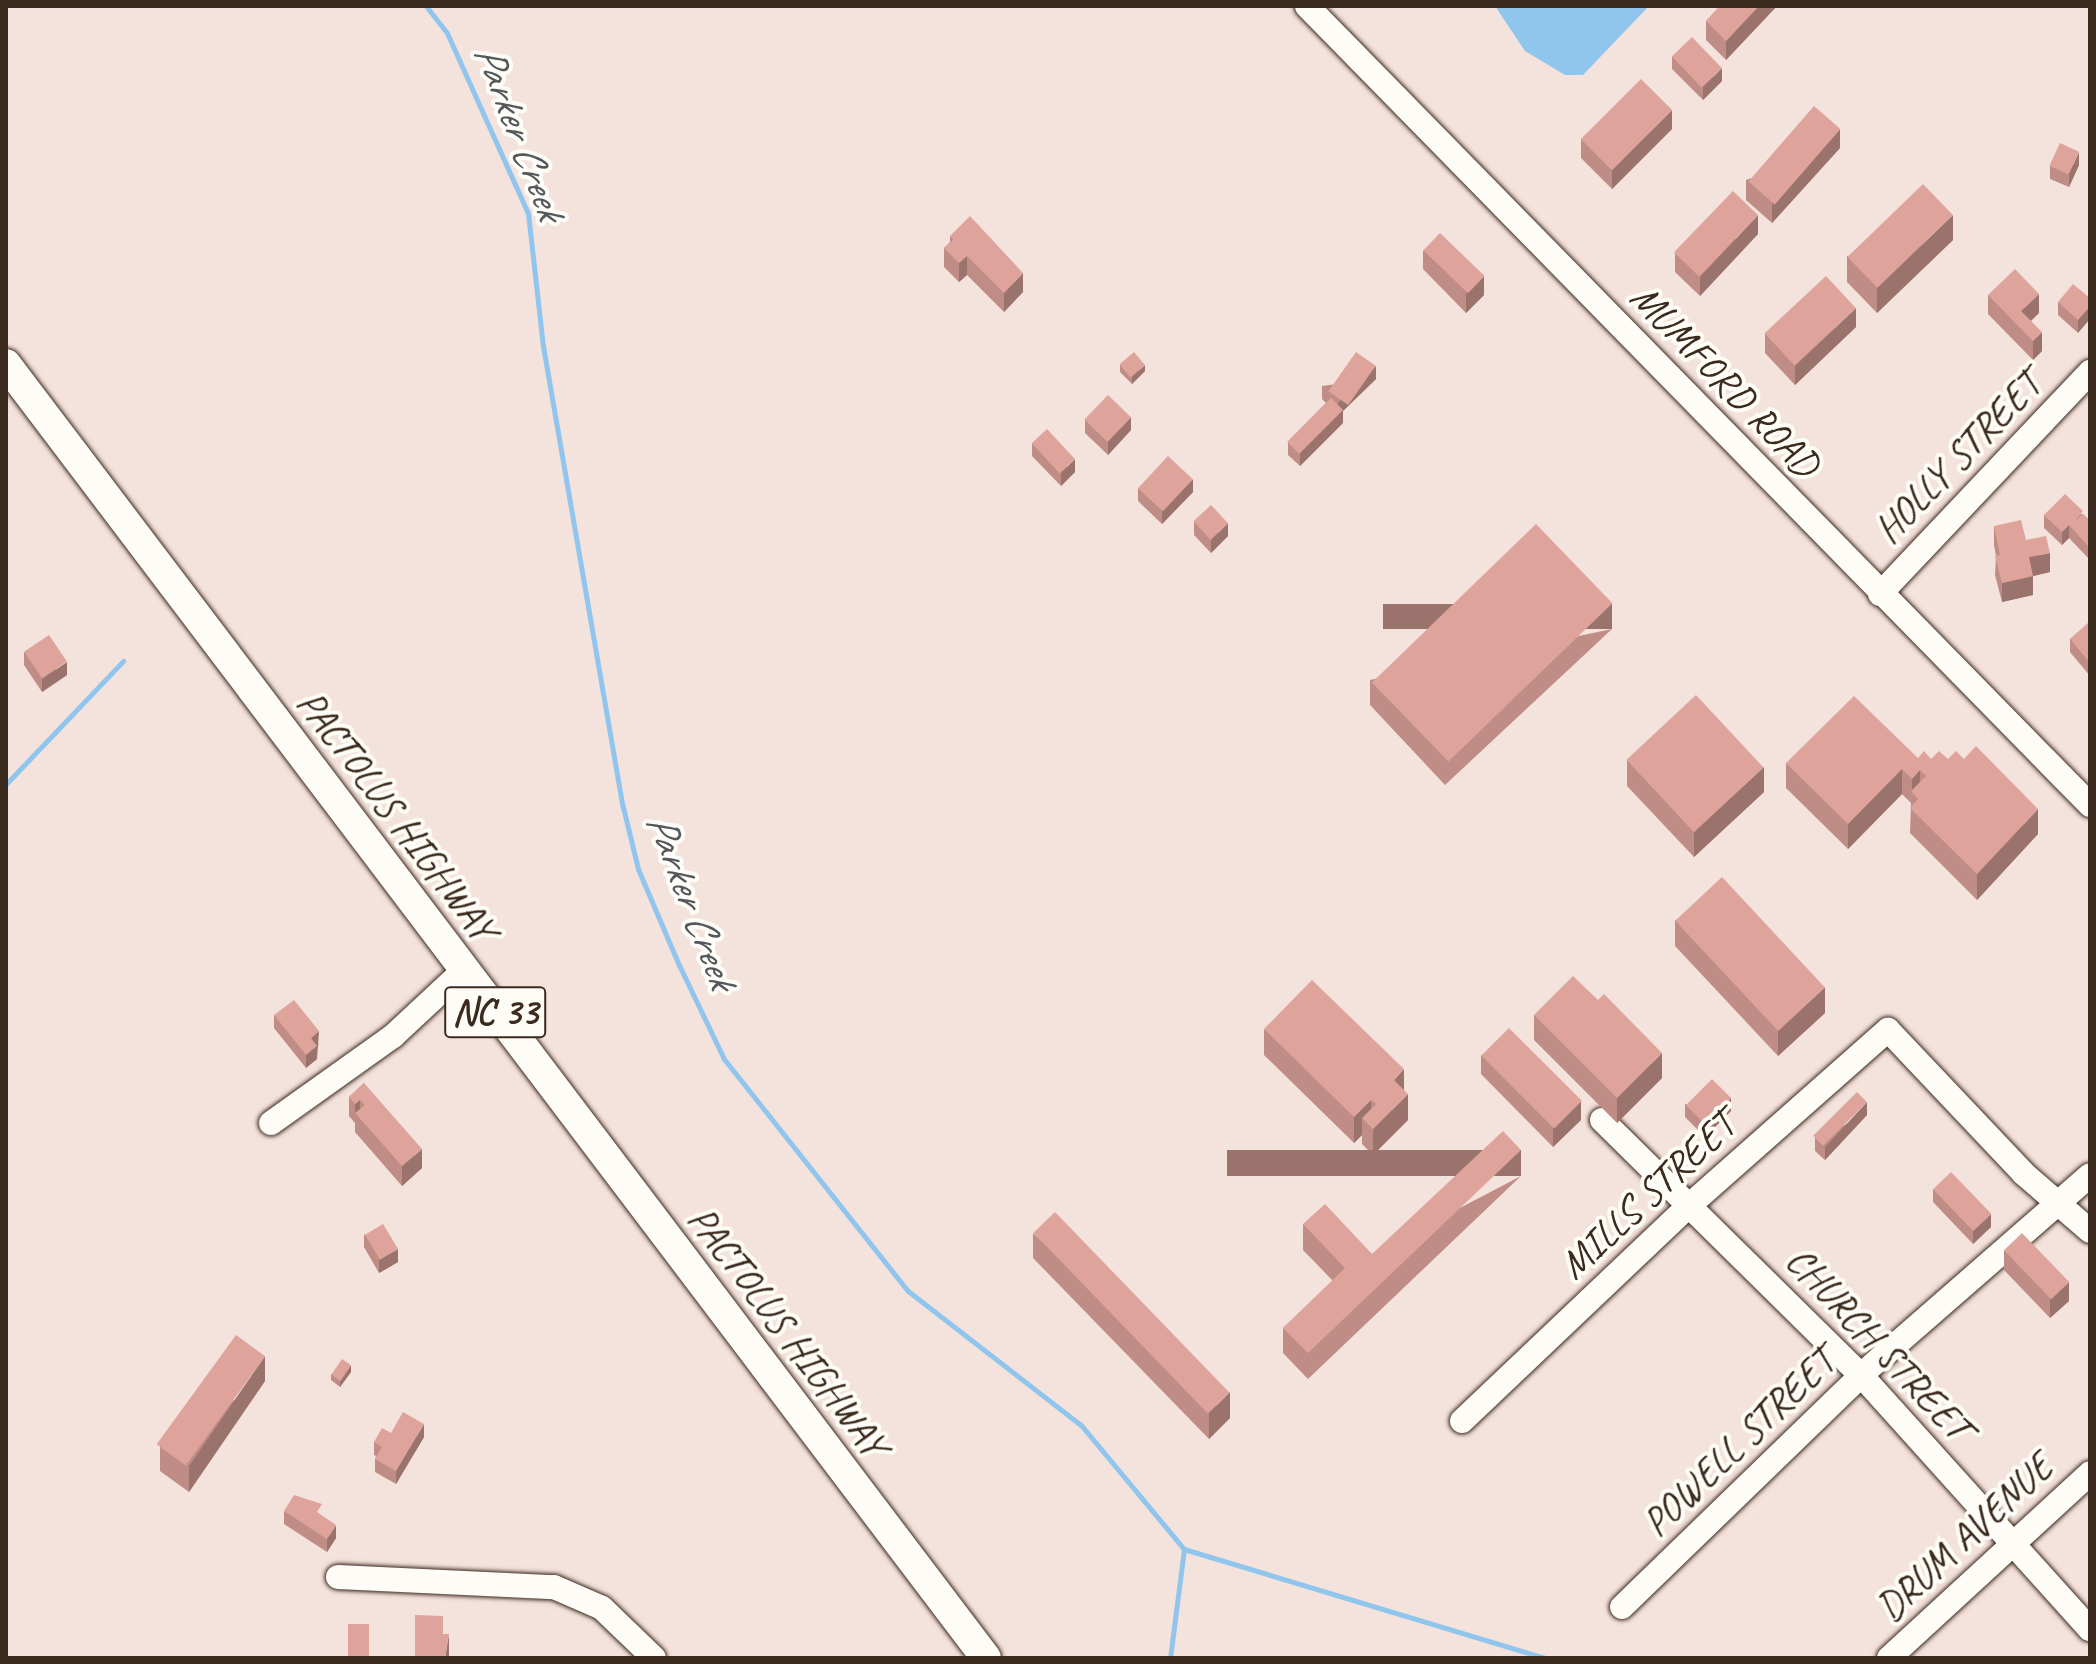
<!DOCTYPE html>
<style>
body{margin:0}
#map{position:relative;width:2096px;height:1664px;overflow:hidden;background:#f4e2dc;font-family:Caveat,sans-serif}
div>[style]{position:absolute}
.water>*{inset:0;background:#90c5ee}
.stream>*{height:5px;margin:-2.5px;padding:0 2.5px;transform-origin:2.5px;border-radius:2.5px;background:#90c5ee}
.roads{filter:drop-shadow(0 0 2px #3b2a1e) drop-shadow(0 0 2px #3b2a1e)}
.minor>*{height:24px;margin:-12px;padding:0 12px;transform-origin:12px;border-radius:12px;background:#fdfcf7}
.major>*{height:30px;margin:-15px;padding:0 15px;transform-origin:15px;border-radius:15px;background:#fdfcf7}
.wall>*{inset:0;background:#bf8d86}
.shaded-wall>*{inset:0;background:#9b736d;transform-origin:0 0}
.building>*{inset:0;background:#dea49c;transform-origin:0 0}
span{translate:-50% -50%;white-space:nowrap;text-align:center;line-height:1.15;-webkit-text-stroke:8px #fdfcf7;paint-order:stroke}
.shield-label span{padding:2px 6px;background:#fdfcf7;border:2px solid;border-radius:6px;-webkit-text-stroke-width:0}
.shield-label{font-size:38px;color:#3b2a1e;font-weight:700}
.street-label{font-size:40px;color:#3b2a1e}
.water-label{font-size:42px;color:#54585c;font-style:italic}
.frame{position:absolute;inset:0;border:8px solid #3b2a1e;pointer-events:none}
</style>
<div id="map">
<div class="water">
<i style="clip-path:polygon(1495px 6px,1649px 6px,1583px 75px,1565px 75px,1525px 51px)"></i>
</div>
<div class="stream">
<i style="left:426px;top:6px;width:34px;rotate:52deg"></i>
<i style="left:447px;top:33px;width:197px;rotate:65.8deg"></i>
<i style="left:528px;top:213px;width:134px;rotate:83.6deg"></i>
<i style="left:543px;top:346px;width:468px;rotate:80.2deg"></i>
<i style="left:623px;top:807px;width:64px;rotate:76.4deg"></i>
<i style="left:638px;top:869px;width:104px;rotate:66.9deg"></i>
<i style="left:679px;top:965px;width:104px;rotate:64.4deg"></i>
<i style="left:724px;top:1059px;width:296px;rotate:51.6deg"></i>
<i style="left:908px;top:1291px;width:219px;rotate:37.8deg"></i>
<i style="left:1081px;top:1425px;width:161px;rotate:50.3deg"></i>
<i style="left:1184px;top:1549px;width:110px;rotate:97.3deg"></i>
<i style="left:6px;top:784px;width:170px;rotate:-46.4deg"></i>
<i style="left:1184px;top:1549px;width:378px;rotate:16.8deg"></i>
</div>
<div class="roads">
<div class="minor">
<i style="left:1307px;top:6px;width:1119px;rotate:45.58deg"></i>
<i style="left:1880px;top:594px;width:306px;rotate:-46.6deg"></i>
<i style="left:1602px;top:1120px;width:363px;rotate:44.6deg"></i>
<i style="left:1861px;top:1375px;width:342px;rotate:48deg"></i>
<i style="left:271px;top:1123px;width:150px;rotate:-35.5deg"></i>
<i style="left:393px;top:1036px;width:97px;rotate:-42.9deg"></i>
<i style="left:1462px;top:1421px;width:315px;rotate:-43.5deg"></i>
<i style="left:1691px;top:1204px;width:263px;rotate:-41.5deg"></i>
<i style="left:1888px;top:1030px;width:197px;rotate:46.6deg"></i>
<i style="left:2023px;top:1173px;width:89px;rotate:40.9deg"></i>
<i style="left:338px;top:1577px;width:216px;rotate:2.7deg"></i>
<i style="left:554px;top:1587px;width:52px;rotate:23.6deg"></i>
<i style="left:602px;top:1608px;width:72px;rotate:43.9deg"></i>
<i style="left:1622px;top:1607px;width:333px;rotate:-44.1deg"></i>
<i style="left:1861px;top:1375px;width:304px;rotate:-41.1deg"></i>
<i style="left:1889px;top:1658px;width:273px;rotate:-42.6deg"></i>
</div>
<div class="major">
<i style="left:6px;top:364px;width:1623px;rotate:52.86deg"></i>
</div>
</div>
<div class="wall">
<i style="clip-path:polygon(1720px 6px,1777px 6px,1726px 60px,1706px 40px,1706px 21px)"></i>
<i style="clip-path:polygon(1672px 56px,1722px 81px,1703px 100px,1672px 69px)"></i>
<i style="clip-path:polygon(1672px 129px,1612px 189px,1581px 158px,1581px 139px)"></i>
<i style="clip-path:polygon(1840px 148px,1772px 223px,1746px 200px,1746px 180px)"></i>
<i style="clip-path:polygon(2079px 165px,2069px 187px,2050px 179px,2050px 166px)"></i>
<i style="clip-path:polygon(1758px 234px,1700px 296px,1675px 272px,1675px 253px)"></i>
<i style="clip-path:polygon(950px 236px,1023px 292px,1004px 312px,967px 275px,959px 282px,944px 267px,944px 248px,950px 242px)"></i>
<i style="clip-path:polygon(1953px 240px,1877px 313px,1847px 282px,1847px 256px)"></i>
<i style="clip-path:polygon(1423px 250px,1484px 295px,1466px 313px,1423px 269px)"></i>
<i style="clip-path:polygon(1988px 295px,2039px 313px,2031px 321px,2042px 351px,2033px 360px,1988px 314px)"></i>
<i style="clip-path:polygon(2090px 298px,2078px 333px,2058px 315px,2058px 302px)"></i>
<i style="clip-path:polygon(1856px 327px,1795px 385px,1765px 353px,1765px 334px)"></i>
<i style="clip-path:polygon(1120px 365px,1145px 371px,1132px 384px,1120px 372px)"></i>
<i style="clip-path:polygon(1376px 379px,1343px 411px,1343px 423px,1300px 466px,1288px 455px,1288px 442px,1326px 403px,1322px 399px,1322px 386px)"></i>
<i style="clip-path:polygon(1085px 420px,1131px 430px,1108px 455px,1085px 433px)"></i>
<i style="clip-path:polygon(1032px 443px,1075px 472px,1061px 486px,1032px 456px)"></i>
<i style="clip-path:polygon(1138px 488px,1193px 492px,1162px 524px,1138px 501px)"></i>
<i style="clip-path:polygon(2083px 514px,2090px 521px,2090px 560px,2069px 538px,2062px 545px,2044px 528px,2044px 515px)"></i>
<i style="clip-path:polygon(1194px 522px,1228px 536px,1211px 553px,1194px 535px)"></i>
<i style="clip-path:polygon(1994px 526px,2026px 540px,2050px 572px,2033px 576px,2033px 595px,2002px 602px,1995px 575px,1996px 556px,1994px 545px)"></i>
<i style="clip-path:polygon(2090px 623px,2090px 676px,2070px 652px,2070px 639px)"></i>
<i style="clip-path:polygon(1612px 629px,1445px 785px,1370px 705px,1370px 680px)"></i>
<i style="clip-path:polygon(24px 652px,67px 675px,42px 692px,24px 665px)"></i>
<i style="clip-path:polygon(1918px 758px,1931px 759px,2038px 834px,1977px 900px,1910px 833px,1911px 803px,1902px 794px,1848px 849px,1786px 788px,1786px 763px)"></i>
<i style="clip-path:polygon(1627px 760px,1764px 792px,1694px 857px,1627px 786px)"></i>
<i style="clip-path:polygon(1675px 920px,1825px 1013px,1778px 1056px,1675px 946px)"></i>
<i style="clip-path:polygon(1598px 1000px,1662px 1078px,1617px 1123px,1534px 1040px,1534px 1015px)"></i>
<i style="clip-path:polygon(274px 1015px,319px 1044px,317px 1046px,317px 1059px,306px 1068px,274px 1028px)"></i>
<i style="clip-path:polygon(1264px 1029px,1408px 1120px,1373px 1155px,1362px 1144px,1362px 1135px,1354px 1143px,1264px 1055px)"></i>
<i style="clip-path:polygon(1481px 1055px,1581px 1120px,1553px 1147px,1481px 1074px)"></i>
<i style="clip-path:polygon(364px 1083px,422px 1168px,402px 1186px,355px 1132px,355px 1123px,349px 1116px,349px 1097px)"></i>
<i style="clip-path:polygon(1685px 1104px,1731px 1111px,1705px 1137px,1685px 1117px)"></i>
<i style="clip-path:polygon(1867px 1115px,1825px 1160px,1815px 1151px,1815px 1138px)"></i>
<i style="clip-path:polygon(1521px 1176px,1308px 1379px,1283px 1353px,1283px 1328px,1333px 1281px,1303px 1250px,1303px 1224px,1372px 1254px)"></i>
<i style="clip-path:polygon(1933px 1189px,1991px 1227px,1973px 1244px,1933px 1202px)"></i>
<i style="clip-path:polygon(1033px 1233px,1230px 1418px,1209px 1439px,1033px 1258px)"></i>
<i style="clip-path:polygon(364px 1234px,398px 1262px,379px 1273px,364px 1247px)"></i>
<i style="clip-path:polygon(2004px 1250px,2069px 1301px,2050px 1318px,2004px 1270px)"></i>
<i style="clip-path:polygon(351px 1372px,340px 1387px,331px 1380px,331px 1374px)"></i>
<i style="clip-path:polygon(265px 1381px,189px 1492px,160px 1471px,160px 1446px)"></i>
<i style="clip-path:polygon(391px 1433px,424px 1437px,396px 1484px,375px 1472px,375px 1459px,376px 1456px,374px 1455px,374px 1442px)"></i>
<i style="clip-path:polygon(284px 1511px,336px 1538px,327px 1552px,284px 1524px)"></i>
</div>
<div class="shaded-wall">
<i style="clip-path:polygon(1759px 6px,1777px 6px,1726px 60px,1726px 41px)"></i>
<i style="clip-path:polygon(1722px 68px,1722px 81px,1703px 100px,1703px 87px)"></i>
<i style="clip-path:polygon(1672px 110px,1672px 129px,1612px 189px,1612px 170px)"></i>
<i style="clip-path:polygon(1840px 129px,1840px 148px,1772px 223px,1772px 204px)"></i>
<i style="clip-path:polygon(2079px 152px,2079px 165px,2069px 187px,2069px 174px)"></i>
<i style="clip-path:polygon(1758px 215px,1758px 234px,1700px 296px,1700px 277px)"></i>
<i style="clip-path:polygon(1953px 215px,1953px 240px,1877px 313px,1877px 288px)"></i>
<i style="clip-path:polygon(967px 256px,967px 275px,959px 282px,959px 263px)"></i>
<i style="clip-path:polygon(1023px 273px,1023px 292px,1004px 312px,1004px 293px)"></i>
<i style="clip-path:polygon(1484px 276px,1484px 295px,1466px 313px,1466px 293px)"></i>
<i style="clip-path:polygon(2039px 294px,2039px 313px,2021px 330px,2021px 311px)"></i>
<i style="clip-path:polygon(2090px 306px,2090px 319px,2078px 333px,2078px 320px)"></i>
<i style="clip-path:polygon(1856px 308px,1856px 327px,1795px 385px,1795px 366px)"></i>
<i style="clip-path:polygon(2042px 332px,2042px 351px,2033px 360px,2033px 341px)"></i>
<i style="clip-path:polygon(1145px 365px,1145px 371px,1132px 384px,1132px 377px)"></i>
<i style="clip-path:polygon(1376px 366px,1376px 379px,1343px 411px,1343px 423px,1300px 466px,1300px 453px,1338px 415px,1338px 403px)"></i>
<i style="clip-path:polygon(1131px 417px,1131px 430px,1108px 455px,1108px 442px)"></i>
<i style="clip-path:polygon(1075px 459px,1075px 472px,1061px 486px,1061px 473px)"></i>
<i style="clip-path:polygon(1193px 479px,1193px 492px,1162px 524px,1162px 511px)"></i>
<i style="clip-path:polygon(1228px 523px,1228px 536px,1211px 553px,1211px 540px)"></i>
<i style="clip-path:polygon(2069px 525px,2069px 538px,2062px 545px,2062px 532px)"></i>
<i style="clip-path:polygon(2050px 553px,2050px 572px,2029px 577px,2029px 557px)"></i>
<i style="clip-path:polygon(2033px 576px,2033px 595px,2002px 602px,2002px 583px)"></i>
<i style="left:1612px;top:604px;width:25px;height:229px;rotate:90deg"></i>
<i style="clip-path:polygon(67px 662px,67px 675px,42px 692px,42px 679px)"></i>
<i style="clip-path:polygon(1764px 767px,1764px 792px,1694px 857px,1694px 831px)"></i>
<i style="clip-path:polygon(1902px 769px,1902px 794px,1848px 849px,1848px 824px)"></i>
<i style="clip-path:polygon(1920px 770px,1920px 796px,1912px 792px,1912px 779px)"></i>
<i style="clip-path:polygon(2038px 809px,2038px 834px,1977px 900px,1977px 874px)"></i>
<i style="clip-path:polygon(1825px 987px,1825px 1013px,1778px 1056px,1778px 1031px)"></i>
<i style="clip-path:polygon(319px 1031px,317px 1059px,306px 1068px,306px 1055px,311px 1038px)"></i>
<i style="clip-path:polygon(1662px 1053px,1662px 1078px,1617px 1123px,1617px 1098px)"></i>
<i style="clip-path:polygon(1404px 1069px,1404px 1095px,1394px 1080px)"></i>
<i style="clip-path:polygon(1408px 1094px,1408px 1120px,1373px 1155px,1373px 1129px)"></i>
<i style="clip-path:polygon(1731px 1098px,1731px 1111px,1705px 1137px,1705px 1124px)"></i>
<i style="clip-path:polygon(360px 1100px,360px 1119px,355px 1113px,355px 1104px)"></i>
<i style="clip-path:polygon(1371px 1100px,1371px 1125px,1362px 1118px,1362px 1135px,1354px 1143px,1354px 1117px)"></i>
<i style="clip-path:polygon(1581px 1101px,1581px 1120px,1553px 1147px,1553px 1128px)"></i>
<i style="clip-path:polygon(1867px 1102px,1867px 1115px,1825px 1160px,1825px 1147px)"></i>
<i style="clip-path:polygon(422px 1149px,422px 1168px,402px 1186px,402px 1166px)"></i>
<i style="left:1521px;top:1150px;width:26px;height:294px;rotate:90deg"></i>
<i style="clip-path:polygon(1991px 1214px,1991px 1227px,1973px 1244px,1973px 1231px)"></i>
<i style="clip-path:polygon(398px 1249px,398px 1262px,379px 1273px,379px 1260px)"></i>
<i style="clip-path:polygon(2069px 1282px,2069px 1301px,2050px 1318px,2050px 1299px)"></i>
<i style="clip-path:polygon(265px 1356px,265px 1381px,189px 1492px,189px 1466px)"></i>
<i style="clip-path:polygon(351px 1365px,351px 1372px,340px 1387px,340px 1380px)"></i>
<i style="clip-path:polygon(1230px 1392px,1230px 1418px,1209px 1439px,1209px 1413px)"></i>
<i style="clip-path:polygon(424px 1424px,424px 1437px,396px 1484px,396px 1471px)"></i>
<i style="clip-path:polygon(336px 1525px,336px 1538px,327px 1552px,327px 1539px)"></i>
<i style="clip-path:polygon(449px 1634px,449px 1658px,445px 1658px)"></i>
</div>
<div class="building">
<i style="clip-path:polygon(1720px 6px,1759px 6px,1726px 41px,1706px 21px)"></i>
<i style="left:1692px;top:37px;width:43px;height:28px;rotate:46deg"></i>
<i style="left:1641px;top:79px;width:44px;height:85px;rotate:45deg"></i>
<i style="left:1814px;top:106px;width:35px;height:100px;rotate:41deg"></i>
<i style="left:2060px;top:143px;width:21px;height:25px;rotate:25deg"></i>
<i style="left:1923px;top:184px;width:43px;height:105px;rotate:46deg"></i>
<i style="left:1733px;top:191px;width:35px;height:85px;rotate:44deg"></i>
<i style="clip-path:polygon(970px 216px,1023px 273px,1004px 293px,967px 256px,959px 263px,944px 248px,954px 239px,950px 236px)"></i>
<i style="left:1440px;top:233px;width:62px;height:24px;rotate:44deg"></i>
<i style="clip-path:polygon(2015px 269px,2039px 294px,2021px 311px,2042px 332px,2033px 341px,1988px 295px)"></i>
<i style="left:1826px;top:276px;width:44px;height:84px;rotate:47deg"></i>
<i style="clip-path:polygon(2073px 284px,2090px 298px,2090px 306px,2078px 320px,2058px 302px)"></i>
<i style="left:1134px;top:352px;width:17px;height:19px;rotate:50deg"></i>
<i style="left:1356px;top:352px;width:24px;height:48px;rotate:35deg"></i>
<i style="left:1108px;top:395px;width:32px;height:34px;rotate:44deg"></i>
<i style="left:1331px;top:398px;width:17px;height:62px;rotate:45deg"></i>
<i style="left:1047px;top:429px;width:41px;height:21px;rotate:47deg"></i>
<i style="left:1168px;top:456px;width:34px;height:44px;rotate:43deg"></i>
<i style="clip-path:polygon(2065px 494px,2083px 511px,2074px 522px,2083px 514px,2090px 521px,2090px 548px,2069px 525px,2062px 532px,2044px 515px)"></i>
<i style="left:1211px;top:505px;width:25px;height:24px;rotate:47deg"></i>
<i style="clip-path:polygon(2021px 520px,2026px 540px,2046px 536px,2050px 553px,2029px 557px,2033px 576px,2002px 583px,1995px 556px,2000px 555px,1994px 526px)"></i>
<i style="left:1536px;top:524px;width:110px;height:228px;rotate:46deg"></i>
<i style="clip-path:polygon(2089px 622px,2090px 623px,2090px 663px,2070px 639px)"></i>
<i style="left:49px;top:635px;width:32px;height:30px;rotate:56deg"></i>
<i style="left:1696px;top:695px;width:99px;height:95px;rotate:47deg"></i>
<i style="clip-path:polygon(1854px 696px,1918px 758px,1924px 751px,1931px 759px,1939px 751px,1948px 759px,1956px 751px,1964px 759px,1976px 746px,2038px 809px,1977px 874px,1910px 808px,1918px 799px,1911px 791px,1926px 776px,1920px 770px,1912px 779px,1902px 769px,1848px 824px,1786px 763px)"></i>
<i style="left:1722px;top:877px;width:151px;height:64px;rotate:47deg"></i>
<i style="clip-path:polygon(1573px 976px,1598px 1000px,1604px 994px,1662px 1053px,1617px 1098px,1534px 1015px)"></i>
<i style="clip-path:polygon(1312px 980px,1404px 1069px,1394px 1080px,1408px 1094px,1373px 1129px,1362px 1118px,1376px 1104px,1371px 1100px,1354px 1117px,1264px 1029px)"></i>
<i style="clip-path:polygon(294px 1000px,319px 1031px,311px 1038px,317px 1046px,306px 1055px,274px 1015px)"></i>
<i style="left:1509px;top:1028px;width:103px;height:39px;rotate:45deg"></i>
<i style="left:1712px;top:1079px;width:27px;height:37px;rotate:45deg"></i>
<i style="clip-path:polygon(364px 1083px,422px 1149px,402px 1166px,355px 1113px,365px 1105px,360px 1100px,355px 1104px,349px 1097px)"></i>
<i style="left:1857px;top:1092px;width:14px;height:62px;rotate:45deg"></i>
<i style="clip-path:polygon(1503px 1131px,1521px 1150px,1308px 1353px,1283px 1328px,1345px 1268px,1303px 1224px,1325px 1204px,1372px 1254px)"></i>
<i style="left:1951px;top:1172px;width:58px;height:25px;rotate:46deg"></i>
<i style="left:1055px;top:1212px;width:251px;height:30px;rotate:46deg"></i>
<i style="left:383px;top:1224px;width:29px;height:21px;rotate:59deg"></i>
<i style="left:2022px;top:1233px;width:68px;height:25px;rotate:46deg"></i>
<i style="left:236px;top:1335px;width:36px;height:135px;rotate:36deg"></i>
<i style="left:342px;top:1359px;width:11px;height:19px;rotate:34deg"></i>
<i style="clip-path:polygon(403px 1412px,424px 1424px,396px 1471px,375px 1459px,382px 1447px,374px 1442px,382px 1428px,391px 1433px)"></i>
<i style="clip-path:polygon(294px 1495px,322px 1504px,317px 1512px,336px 1525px,327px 1539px,284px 1511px)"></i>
<i style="clip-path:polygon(415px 1615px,443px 1616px,443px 1634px,449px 1634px,445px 1658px,415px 1658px)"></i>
<i style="left:348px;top:1624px;width:21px;height:34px"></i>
</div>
<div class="shield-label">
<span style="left:495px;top:1012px">NC 33</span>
</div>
<div class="street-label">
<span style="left:1725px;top:380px;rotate:46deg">MUMFORD ROAD</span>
<span style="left:1957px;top:457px;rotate:-46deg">HOLLY STREET</span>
<span style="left:397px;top:815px;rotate:53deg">PACTOLUS HIGHWAY</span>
<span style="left:1647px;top:1195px;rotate:-43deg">MILLS STREET</span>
<span style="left:788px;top:1331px;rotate:53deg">PACTOLUS HIGHWAY</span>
<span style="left:1879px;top:1343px;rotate:47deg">CHURCH STREET</span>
<span style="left:1738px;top:1442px;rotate:-44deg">POWELL STREET</span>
<span style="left:1964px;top:1537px;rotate:-43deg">DRUM AVENUE</span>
</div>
<div class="water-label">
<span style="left:519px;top:132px;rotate:69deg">Parker Creek</span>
<span style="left:691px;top:901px;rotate:69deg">Parker Creek</span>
</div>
<div class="frame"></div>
</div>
